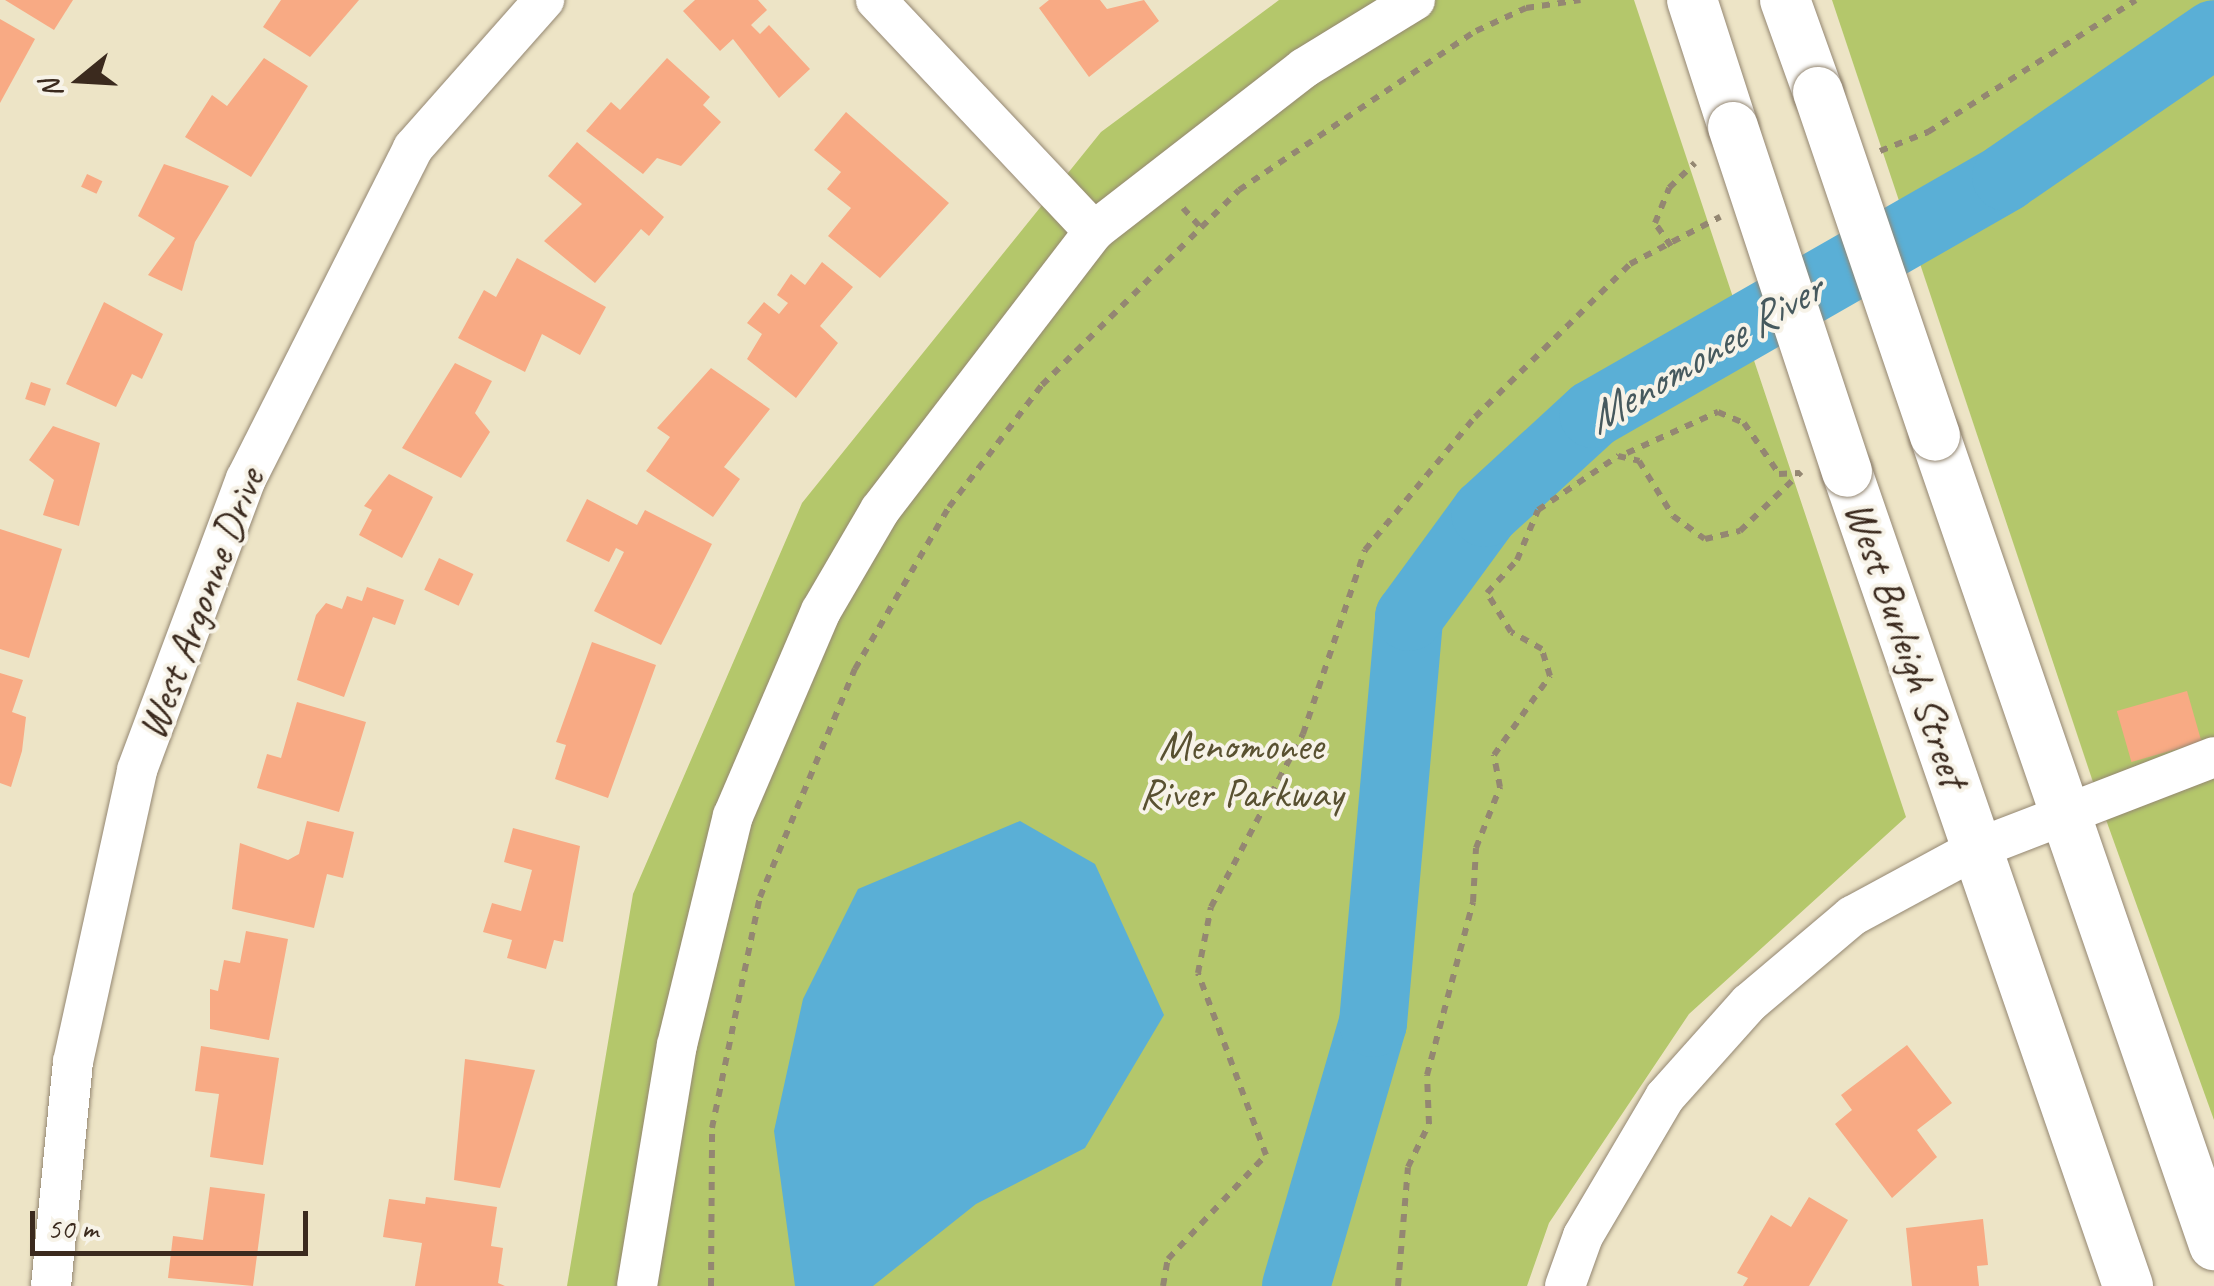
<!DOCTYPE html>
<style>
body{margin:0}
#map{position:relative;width:2214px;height:1286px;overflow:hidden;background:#ede4c6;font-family:Caveat,sans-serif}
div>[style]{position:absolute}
.green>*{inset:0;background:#b4c76b}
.water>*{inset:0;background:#5aafd6}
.river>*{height:68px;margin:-34px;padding:0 34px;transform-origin:34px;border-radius:34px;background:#5aafd6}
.building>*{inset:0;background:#f8aa84;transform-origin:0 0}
.path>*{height:6px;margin-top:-3px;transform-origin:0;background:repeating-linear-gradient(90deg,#948772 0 8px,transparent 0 16px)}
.roads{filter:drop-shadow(0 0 2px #948772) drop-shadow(0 0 2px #948772)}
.minor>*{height:40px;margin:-20px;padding:0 20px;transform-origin:20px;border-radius:20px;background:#fff}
.major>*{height:50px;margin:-25px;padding:0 25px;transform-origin:25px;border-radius:25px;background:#fff}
.bridges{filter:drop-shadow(0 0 2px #948772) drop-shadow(0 0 2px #948772)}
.major-bridge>*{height:50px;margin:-25px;padding:0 25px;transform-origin:25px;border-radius:25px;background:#fff}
span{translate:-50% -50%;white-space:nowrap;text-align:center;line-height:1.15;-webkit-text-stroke:8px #f7f3e8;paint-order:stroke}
.street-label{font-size:42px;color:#3b2a1e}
.park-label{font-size:42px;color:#595131}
.water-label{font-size:45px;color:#46595e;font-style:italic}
.north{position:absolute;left:30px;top:30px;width:100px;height:100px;-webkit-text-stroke:8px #f7f3e8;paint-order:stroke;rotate:252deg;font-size:28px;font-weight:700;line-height:40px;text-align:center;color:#3b2a1e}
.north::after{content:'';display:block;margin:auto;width:35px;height:45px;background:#3b2a1e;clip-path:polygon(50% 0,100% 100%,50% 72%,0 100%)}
.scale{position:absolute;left:30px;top:1211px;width:278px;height:45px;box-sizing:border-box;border:5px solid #3b2a1e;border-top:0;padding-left:12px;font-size:30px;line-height:35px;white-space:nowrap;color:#3b2a1e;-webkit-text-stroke:8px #f7f3e8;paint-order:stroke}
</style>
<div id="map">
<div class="green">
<i style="clip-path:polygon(1279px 0,1634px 0,1906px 817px,1689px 1014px,1549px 1223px,1527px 1286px,567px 1286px,633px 894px,802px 503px,1101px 132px)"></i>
<i style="clip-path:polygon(1832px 0,2214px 0,2214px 1120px,2100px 803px)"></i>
</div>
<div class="water">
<i style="clip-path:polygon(1020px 821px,1095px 864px,1164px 1015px,1085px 1148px,976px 1204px,873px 1286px,795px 1286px,774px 1131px,803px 999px,858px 889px)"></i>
</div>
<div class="river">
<i style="left:1296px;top:1286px;width:274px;rotate:-73.7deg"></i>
<i style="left:1373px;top:1023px;width:408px;rotate:-84.9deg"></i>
<i style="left:1409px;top:617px;width:129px;rotate:-53.8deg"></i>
<i style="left:1485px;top:513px;width:147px;rotate:-42.5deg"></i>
<i style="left:1593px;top:414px;width:476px;rotate:-29.8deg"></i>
<i style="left:2006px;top:177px;width:252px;rotate:-34.5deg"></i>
</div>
<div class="building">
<i style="clip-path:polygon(5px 0,73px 0,54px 30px)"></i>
<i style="clip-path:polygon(281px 0,359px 0,310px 57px,263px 27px)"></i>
<i style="clip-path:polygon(695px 0,758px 0,767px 10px,751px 25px,760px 34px,769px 25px,810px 69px,779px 98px,733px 39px,720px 51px,683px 11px)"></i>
<i style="clip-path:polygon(1049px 0,1100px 0,1107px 9px,1144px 0,1159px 21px,1089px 77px,1039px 8px)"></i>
<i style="clip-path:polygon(0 19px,35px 39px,0 103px)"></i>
<i style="clip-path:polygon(264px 58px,308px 86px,251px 177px,185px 137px,212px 95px,227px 106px)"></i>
<i style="clip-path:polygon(667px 58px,710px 97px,703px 105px,721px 122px,681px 166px,657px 158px,643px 174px,586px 131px,611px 102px,620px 110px)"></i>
<i style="clip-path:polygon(846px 112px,949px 203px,880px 278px,828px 236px,851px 208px,827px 189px,841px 172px,814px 150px)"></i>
<i style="clip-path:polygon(577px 142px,664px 217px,649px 236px,641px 229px,595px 283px,544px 241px,582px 204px,548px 176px)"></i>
<i style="clip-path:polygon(164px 164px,229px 186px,195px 242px,182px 291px,148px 275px,175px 238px,138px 216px)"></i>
<i style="left:87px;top:174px;width:17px;height:14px;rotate:25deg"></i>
<i style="clip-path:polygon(517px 258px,606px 307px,580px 355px,542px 334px,525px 372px,458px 338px,484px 290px,496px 297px)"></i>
<i style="clip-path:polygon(822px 262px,853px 287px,820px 326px,838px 343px,796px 398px,747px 359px,762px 334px,747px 323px,764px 302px,779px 314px,788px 303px,777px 295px,791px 274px,805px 285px)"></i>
<i style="clip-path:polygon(104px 302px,163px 334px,142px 379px,132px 374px,116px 407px,66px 384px)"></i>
<i style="clip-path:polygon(455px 363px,492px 381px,475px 413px,490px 432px,461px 478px,402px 448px)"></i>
<i style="clip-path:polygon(711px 368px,770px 409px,724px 467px,740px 479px,713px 517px,646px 471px,670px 437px,657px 428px)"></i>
<i style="left:31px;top:382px;width:21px;height:18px;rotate:19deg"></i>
<i style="clip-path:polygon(53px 426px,100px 443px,79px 526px,43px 515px,54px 480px,29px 460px)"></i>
<i style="clip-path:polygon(389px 474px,433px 497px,402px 558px,359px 535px,372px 510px,364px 506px)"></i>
<i style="clip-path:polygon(587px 499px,637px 525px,645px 510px,712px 544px,661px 645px,594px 611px,624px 552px,616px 548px,609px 562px,566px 541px)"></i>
<i style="clip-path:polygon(0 529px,62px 549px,29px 658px,0 649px)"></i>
<i style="left:439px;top:558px;width:38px;height:35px;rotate:25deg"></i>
<i style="clip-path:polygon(367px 587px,404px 600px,395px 625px,373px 617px,344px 697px,297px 680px,316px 615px,326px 603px,342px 609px,347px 596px,362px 601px)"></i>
<i style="clip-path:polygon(592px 642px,656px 665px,608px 798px,555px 779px,566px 745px,556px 742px)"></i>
<i style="clip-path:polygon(0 673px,23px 680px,12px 712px,26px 717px,22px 751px,11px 787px,0 783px)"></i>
<i style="left:2187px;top:691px;width:53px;height:73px;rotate:74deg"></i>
<i style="clip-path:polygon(297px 702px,366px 722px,339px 812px,257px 788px,267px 754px,281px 758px)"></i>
<i style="clip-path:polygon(307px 821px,354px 832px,343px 878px,327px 874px,314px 928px,232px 909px,240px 843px,288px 860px,299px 854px)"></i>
<i style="clip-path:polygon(513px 828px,580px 846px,563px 942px,554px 940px,546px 969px,507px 958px,512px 940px,483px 932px,492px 903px,521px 911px,532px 870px,504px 862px)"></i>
<i style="clip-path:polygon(246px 931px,288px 939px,269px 1040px,210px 1029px,210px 989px,218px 991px,224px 960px,240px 963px)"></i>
<i style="clip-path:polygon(1907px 1045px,1952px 1103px,1917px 1130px,1937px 1157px,1892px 1198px,1835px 1124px,1852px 1110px,1841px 1095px)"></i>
<i style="clip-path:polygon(201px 1046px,279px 1058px,263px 1165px,210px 1157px,219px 1094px,195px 1091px)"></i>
<i style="clip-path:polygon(465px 1059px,535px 1070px,500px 1188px,454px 1180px)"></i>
<i style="clip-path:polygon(210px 1187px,265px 1194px,253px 1286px,168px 1278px,173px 1236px,203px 1240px)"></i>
<i style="clip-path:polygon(426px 1197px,497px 1207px,491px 1246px,503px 1248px,498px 1283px,505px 1286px,415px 1286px,422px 1243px,383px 1237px,389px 1199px,425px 1204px)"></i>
<i style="clip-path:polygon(1809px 1197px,1848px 1220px,1809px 1286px,1743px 1286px,1748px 1278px,1737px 1273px,1771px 1215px,1791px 1227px)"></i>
<i style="clip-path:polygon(1983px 1219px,1988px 1265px,1977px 1266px,1979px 1286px,1912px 1286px,1906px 1228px)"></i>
</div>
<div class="path">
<i style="left:1880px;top:151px;width:52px;rotate:-21.6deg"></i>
<i style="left:1928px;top:132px;width:246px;rotate:-32.4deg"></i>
<i style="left:1183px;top:208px;width:24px;rotate:48deg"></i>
<i style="left:1671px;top:246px;width:28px;rotate:-125deg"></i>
<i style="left:1655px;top:223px;width:38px;rotate:-68deg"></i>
<i style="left:1669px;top:188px;width:36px;rotate:-44deg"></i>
<i style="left:1627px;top:453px;width:100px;rotate:-24.3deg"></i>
<i style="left:1718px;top:412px;width:28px;rotate:23deg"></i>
<i style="left:1744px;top:423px;width:62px;rotate:55.5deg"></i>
<i style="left:1779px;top:474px;width:20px;rotate:-3deg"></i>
<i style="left:711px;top:1286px;width:158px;rotate:-89.6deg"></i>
<i style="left:712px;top:1128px;width:236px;rotate:-78.3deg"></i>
<i style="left:760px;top:897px;width:247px;rotate:-67.4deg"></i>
<i style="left:855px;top:669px;width:187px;rotate:-59.9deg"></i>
<i style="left:949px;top:507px;width:153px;rotate:-52.7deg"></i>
<i style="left:1042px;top:385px;width:277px;rotate:-44.7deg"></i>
<i style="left:1239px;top:190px;width:285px;rotate:-33.9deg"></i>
<i style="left:1476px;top:31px;width:55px;rotate:-24.7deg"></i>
<i style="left:1526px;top:8px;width:55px;rotate:-8.4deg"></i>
<i style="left:1163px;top:1286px;width:27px;rotate:-80deg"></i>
<i style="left:1168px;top:1259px;width:143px;rotate:-46.7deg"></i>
<i style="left:1266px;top:1155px;width:194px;rotate:-110.5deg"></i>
<i style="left:1198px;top:973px;width:67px;rotate:-78.9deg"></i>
<i style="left:1211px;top:907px;width:196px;rotate:-62deg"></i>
<i style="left:1303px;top:734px;width:194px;rotate:-71.4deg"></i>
<i style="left:1365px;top:550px;width:173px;rotate:-50.4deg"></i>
<i style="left:1475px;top:417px;width:218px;rotate:-44.6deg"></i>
<i style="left:1630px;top:264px;width:102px;rotate:-27.6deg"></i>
<i style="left:1398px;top:1286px;width:119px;rotate:-85.2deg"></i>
<i style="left:1408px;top:1167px;width:48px;rotate:-64deg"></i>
<i style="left:1429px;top:1124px;width:49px;rotate:-92.3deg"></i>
<i style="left:1427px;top:1075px;width:179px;rotate:-75.1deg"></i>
<i style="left:1473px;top:902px;width:54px;rotate:-86.8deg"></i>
<i style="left:1476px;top:848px;width:66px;rotate:-68.5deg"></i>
<i style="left:1500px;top:787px;width:33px;rotate:-101deg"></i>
<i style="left:1494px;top:755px;width:97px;rotate:-54.7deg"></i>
<i style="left:1550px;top:676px;width:28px;rotate:-107deg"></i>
<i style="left:1542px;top:649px;width:35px;rotate:-151deg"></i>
<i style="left:1511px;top:632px;width:46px;rotate:-121.6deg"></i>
<i style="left:1487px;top:593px;width:45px;rotate:-47.7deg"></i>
<i style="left:1517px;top:560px;width:54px;rotate:-67.2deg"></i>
<i style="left:1538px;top:510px;width:97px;rotate:-34deg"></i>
<i style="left:1618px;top:456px;width:22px;rotate:13deg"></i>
<i style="left:1639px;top:461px;width:65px;rotate:58.3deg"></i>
<i style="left:1673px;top:516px;width:39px;rotate:36deg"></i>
<i style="left:1705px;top:539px;width:36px;rotate:-13deg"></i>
<i style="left:1740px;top:531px;width:85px;rotate:-44deg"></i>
</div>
<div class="roads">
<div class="minor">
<i style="left:876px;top:0;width:318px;rotate:46.7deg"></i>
<i style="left:51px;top:1286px;width:225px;rotate:-84.4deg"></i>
<i style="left:73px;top:1062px;width:299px;rotate:-77.6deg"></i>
<i style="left:137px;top:770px;width:311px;rotate:-69.5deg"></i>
<i style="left:246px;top:479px;width:371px;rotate:-63.2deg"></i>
<i style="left:413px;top:148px;width:198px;rotate:-48.5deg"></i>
<i style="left:637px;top:1286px;width:244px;rotate:-80.6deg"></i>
<i style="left:677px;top:1045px;width:236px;rotate:-76.3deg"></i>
<i style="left:733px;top:816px;width:223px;rotate:-66.8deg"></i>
<i style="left:821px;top:611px;width:117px;rotate:-59.7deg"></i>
<i style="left:880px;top:510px;width:352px;rotate:-52.5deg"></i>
<i style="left:1094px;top:231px;width:266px;rotate:-37.8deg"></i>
<i style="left:1304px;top:68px;width:130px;rotate:-31.5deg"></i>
<i style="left:1565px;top:1286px;width:53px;rotate:-70.2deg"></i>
<i style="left:1583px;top:1236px;width:161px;rotate:-59.5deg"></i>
<i style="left:1665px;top:1097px;width:126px;rotate:-48.2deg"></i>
<i style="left:1749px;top:1003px;width:135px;rotate:-40.2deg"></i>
<i style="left:1852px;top:916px;width:141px;rotate:-28.4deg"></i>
<i style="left:1976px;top:849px;width:255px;rotate:-21.1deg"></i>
</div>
<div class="major">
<i style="left:1692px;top:0;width:133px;rotate:72.1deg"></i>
<i style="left:1785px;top:0;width:98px;rotate:70.3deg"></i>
<i style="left:1935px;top:436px;width:856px;rotate:70.97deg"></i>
<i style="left:1847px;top:472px;width:861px;rotate:70.95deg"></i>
</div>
</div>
<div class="bridges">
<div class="major-bridge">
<i style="left:1818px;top:92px;width:363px;rotate:71.2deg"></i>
<i style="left:1733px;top:127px;width:363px;rotate:71.7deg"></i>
</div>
</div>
<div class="street-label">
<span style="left:201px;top:604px;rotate:-69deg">West Argonne Drive</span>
<span style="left:1906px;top:644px;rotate:71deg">West Burleigh Street</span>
</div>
<div class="park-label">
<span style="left:1241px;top:770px">Menomonee<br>River Parkway</span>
</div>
<div class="water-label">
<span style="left:1704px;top:354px;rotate:-31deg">Menomonee River</span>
</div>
<div class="north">N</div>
<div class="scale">50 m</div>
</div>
